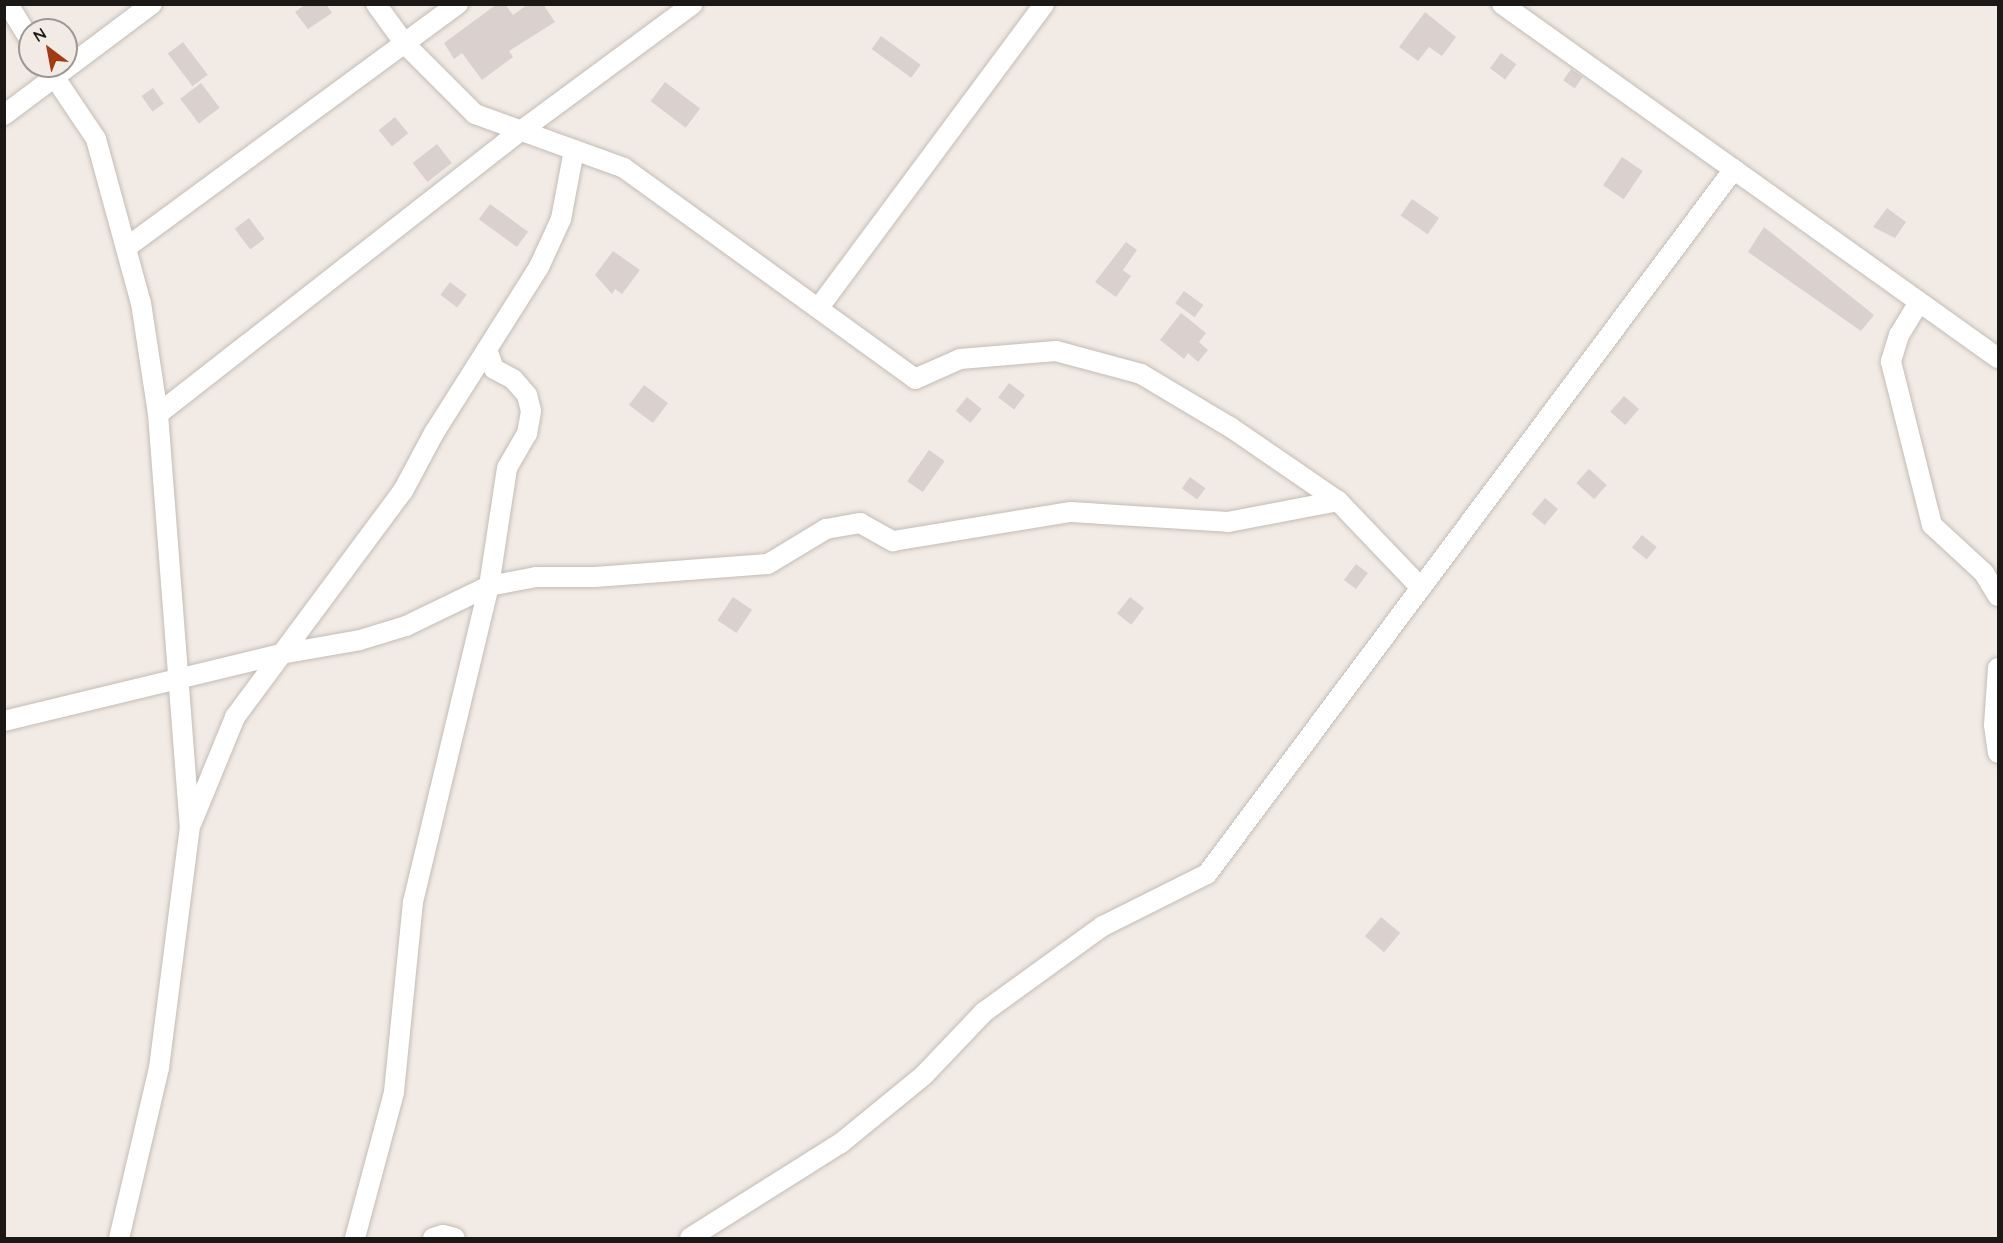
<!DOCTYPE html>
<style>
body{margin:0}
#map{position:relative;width:2003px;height:1243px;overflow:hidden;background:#f2ebe5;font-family:Quicksand,sans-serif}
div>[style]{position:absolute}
.building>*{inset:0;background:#dad0cd;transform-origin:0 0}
.roads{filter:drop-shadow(0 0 2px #c3bcb6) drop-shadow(0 0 2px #c3bcb6)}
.minor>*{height:20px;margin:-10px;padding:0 10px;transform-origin:10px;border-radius:10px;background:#fff}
span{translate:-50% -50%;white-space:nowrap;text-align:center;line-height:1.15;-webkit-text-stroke:4.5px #f2ebe5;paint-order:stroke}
.frame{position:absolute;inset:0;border:6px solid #1b1816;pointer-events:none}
.north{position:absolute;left:18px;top:18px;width:60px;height:60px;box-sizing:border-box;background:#f2ebe5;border:2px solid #9c9792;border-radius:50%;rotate:328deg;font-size:16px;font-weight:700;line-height:24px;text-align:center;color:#1b1816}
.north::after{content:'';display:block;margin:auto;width:21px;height:27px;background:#a13c12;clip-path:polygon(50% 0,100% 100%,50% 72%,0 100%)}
</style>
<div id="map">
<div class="building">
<i style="clip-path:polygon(306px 4px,326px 4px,332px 13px,308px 29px,295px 12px)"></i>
<i style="clip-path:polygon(497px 4px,505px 4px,513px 15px,528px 4px,543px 4px,555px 22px,509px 51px,513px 57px,482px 80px,462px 53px,454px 59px,444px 43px)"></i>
<i style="clip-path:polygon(1425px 12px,1456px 37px,1442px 56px,1429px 47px,1418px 61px,1399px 47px)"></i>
<i style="left:881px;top:36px;width:49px;height:16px;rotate:36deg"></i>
<i style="left:183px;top:42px;width:41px;height:19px;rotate:53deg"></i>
<i style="left:1501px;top:53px;width:19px;height:19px;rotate:36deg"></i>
<i style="left:1571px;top:69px;width:14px;height:14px;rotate:34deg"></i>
<i style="left:665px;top:82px;width:44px;height:24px;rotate:37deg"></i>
<i style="left:201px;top:83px;width:31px;height:26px;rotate:53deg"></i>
<i style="left:153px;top:88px;width:19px;height:14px;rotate:55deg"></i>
<i style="left:395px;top:117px;width:21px;height:21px;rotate:51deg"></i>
<i style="left:437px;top:144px;width:24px;height:31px;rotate:52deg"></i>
<i style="left:1622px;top:157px;width:25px;height:34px;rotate:34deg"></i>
<i style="left:1412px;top:199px;width:33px;height:20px;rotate:35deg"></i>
<i style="left:490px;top:204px;width:47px;height:19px;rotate:36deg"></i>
<i style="clip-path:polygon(1887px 208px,1906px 222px,1895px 238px,1873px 227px)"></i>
<i style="left:249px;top:218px;width:26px;height:18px;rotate:53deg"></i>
<i style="clip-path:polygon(1764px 227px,1874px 315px,1861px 331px,1748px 252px)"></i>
<i style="clip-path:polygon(1126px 242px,1137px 250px,1123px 270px,1131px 276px,1116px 297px,1095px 282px)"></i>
<i style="clip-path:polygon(613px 251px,640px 270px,622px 294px,615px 289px,612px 294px,595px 275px)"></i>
<i style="left:450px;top:282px;width:21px;height:16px;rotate:37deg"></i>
<i style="left:1184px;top:291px;width:24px;height:15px;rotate:36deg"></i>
<i style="clip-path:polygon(1181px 313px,1206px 333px,1199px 342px,1208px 350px,1198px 362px,1188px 353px,1184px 359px,1160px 340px)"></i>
<i style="left:1009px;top:383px;width:20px;height:18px;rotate:37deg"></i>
<i style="left:644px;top:385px;width:30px;height:25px;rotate:37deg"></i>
<i style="left:1624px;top:396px;width:20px;height:21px;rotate:41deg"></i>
<i style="left:967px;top:397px;width:19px;height:18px;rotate:39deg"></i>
<i style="left:929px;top:450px;width:19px;height:38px;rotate:35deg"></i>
<i style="left:1589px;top:469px;width:24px;height:19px;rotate:42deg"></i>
<i style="left:1190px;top:477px;width:19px;height:14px;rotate:36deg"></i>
<i style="left:1545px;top:498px;width:17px;height:21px;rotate:40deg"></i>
<i style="left:1642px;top:535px;width:19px;height:16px;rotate:39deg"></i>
<i style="left:1356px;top:564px;width:15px;height:20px;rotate:37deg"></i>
<i style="left:733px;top:597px;width:23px;height:28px;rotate:34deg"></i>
<i style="left:1130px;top:597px;width:18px;height:21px;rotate:38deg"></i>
<i style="left:1381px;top:917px;width:25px;height:25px;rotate:40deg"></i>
</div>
<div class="roads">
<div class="minor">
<i style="left:8px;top:4px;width:42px;rotate:58.6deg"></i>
<i style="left:376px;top:4px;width:49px;rotate:54.1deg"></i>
<i style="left:405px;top:44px;width:99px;rotate:45deg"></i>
<i style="left:475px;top:114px;width:158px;rotate:19.9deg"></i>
<i style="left:624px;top:168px;width:359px;rotate:35.9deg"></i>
<i style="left:915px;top:379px;width:49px;rotate:-24deg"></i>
<i style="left:960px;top:359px;width:96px;rotate:-4.8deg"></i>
<i style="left:1056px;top:351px;width:88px;rotate:15.1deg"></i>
<i style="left:1141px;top:374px;width:104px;rotate:30.8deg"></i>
<i style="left:1230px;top:427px;width:131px;rotate:34.4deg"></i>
<i style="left:1338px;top:501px;width:120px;rotate:46.3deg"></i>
<i style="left:1502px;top:4px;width:609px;rotate:35.52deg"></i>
<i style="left:47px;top:66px;width:88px;rotate:56.1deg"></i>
<i style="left:96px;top:139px;width:170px;rotate:74.7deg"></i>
<i style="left:141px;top:303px;width:112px;rotate:81.3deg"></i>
<i style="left:158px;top:414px;width:413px;rotate:85.6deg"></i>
<i style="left:190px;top:826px;width:244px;rotate:97.3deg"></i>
<i style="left:159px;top:1068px;width:175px;rotate:103.2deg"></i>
<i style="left:4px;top:115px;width:185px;rotate:-36.9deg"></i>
<i style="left:127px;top:247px;width:411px;rotate:-36.3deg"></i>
<i style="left:1919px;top:302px;width:39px;rotate:121deg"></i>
<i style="left:1899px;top:335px;width:28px;rotate:107deg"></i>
<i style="left:1891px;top:362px;width:168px;rotate:75.9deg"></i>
<i style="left:1932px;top:525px;width:71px;rotate:42.7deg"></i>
<i style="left:1984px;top:573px;width:27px;rotate:59deg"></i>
<i style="left:820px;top:306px;width:376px;rotate:-53.4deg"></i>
<i style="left:158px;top:414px;width:462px;rotate:-38deg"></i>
<i style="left:522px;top:130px;width:212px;rotate:-36.4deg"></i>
<i style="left:1998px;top:668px;width:57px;rotate:94deg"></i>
<i style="left:1994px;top:725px;width:28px;rotate:82deg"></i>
<i style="left:4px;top:721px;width:285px;rotate:-13.6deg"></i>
<i style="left:281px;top:654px;width:80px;rotate:-10deg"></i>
<i style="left:360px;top:640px;width:48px;rotate:-16.9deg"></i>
<i style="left:406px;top:626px;width:92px;rotate:-25.7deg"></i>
<i style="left:489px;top:586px;width:48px;rotate:-10.8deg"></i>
<i style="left:536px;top:577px;width:59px"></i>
<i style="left:595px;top:577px;width:173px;rotate:-4.3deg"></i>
<i style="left:768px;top:564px;width:68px;rotate:-31.1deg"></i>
<i style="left:826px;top:529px;width:35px;rotate:-10deg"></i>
<i style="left:860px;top:523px;width:38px;rotate:29deg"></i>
<i style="left:893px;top:541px;width:180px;rotate:-9.3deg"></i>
<i style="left:1071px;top:512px;width:157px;rotate:3.6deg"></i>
<i style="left:1228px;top:522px;width:112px;rotate:-10.8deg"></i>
<i style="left:192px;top:822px;width:113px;rotate:-67.7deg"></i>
<i style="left:235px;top:717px;width:282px;rotate:-53.4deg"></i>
<i style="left:403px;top:491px;width:66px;rotate:-61.9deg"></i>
<i style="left:434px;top:433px;width:196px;rotate:-57.7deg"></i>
<i style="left:539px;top:267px;width:53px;rotate:-65.4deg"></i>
<i style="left:561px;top:219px;width:70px;rotate:-79.3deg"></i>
<i style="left:355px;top:1238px;width:151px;rotate:-75deg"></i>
<i style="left:394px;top:1092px;width:191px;rotate:-84.3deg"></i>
<i style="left:413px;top:902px;width:325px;rotate:-76.5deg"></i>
<i style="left:489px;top:586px;width:119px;rotate:-81.3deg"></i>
<i style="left:507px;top:468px;width:39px;rotate:-60deg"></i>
<i style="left:527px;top:434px;width:23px;rotate:-80deg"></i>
<i style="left:531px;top:411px;width:16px;rotate:-104deg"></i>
<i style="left:527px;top:395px;width:21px;rotate:-131deg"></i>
<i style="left:513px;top:379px;width:21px;rotate:-152deg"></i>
<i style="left:494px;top:369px;width:20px;rotate:-110deg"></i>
<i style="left:433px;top:1238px;width:10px;rotate:-17deg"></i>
<i style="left:443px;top:1235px;width:12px;rotate:14deg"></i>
<i style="left:690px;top:1238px;width:178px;rotate:-32.2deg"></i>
<i style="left:841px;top:1143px;width:107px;rotate:-39.3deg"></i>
<i style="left:924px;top:1075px;width:87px;rotate:-46.4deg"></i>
<i style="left:984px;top:1012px;width:147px;rotate:-35.9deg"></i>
<i style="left:1103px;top:926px;width:116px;rotate:-26.6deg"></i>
<i style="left:1207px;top:874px;width:880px;rotate:-53.22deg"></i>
</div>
</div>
<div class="frame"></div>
<div class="north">N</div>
</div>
